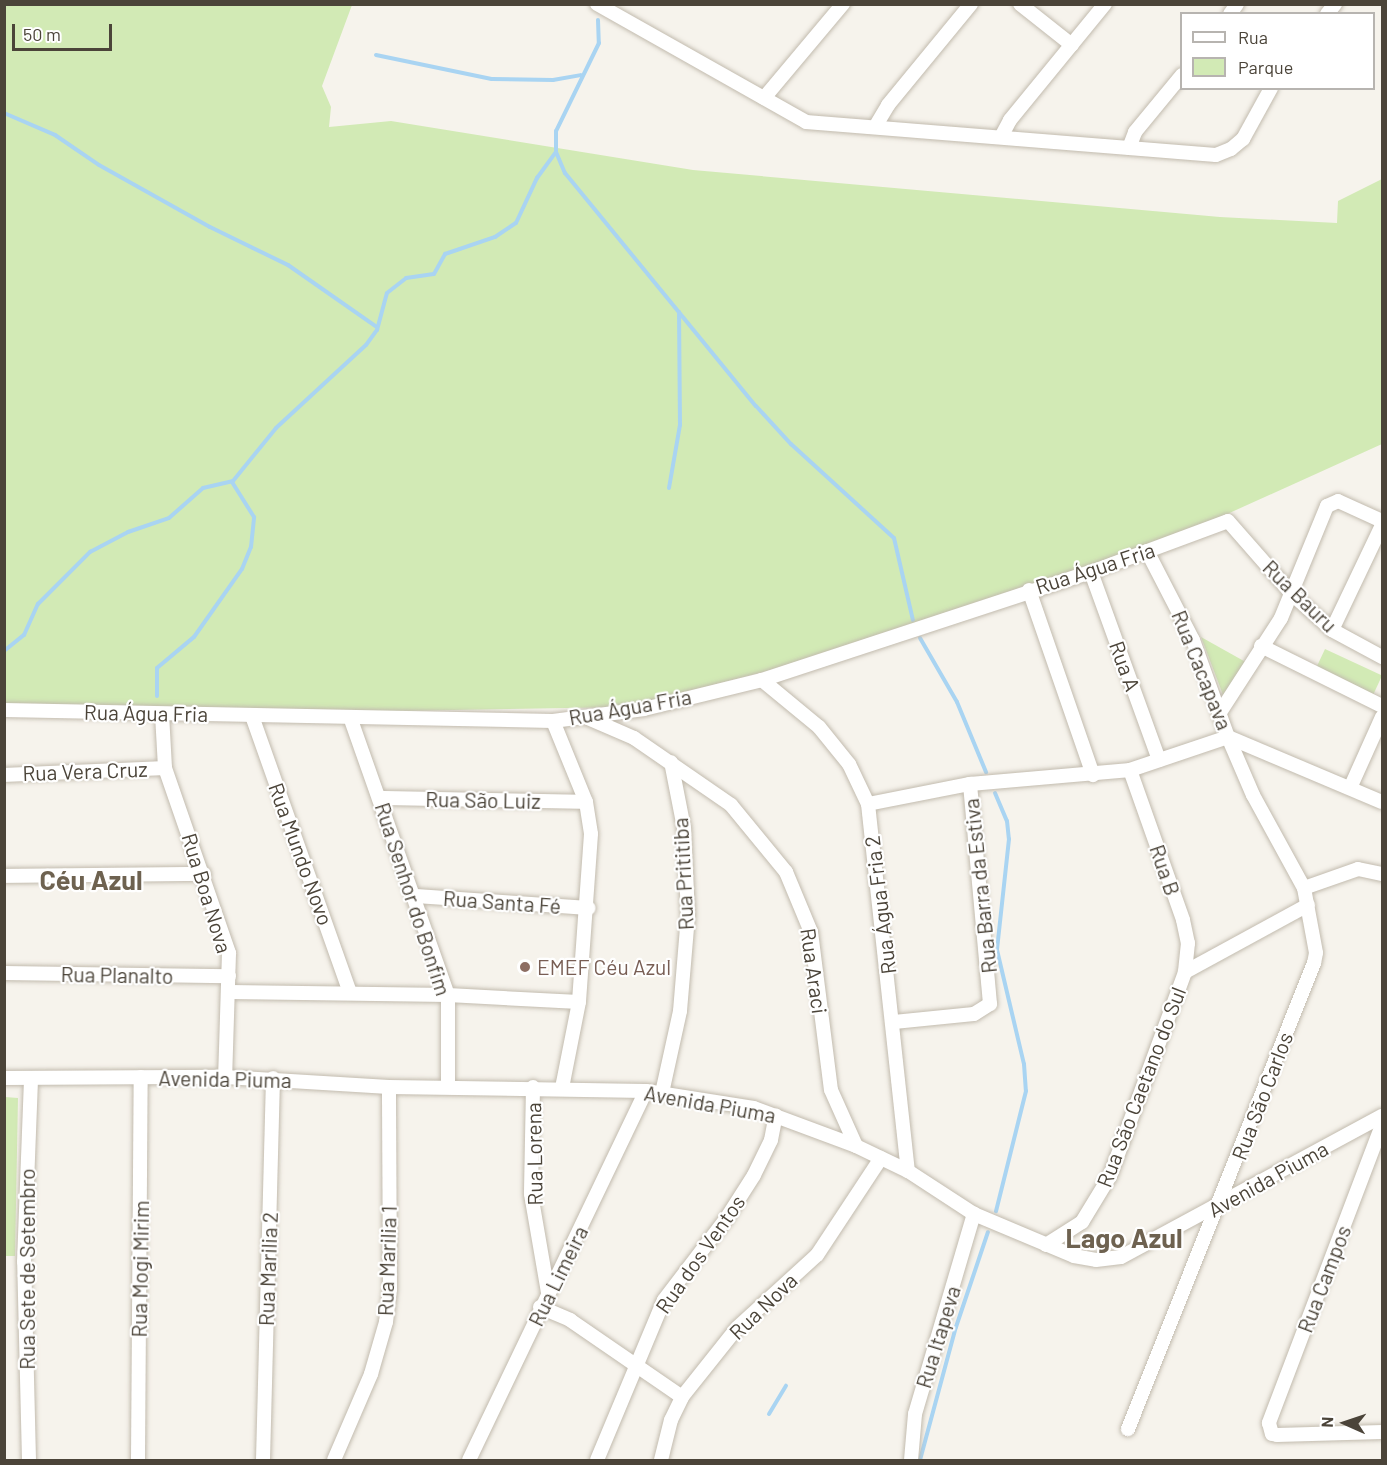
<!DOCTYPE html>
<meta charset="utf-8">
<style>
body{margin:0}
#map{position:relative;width:1387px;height:1465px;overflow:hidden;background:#f6f3ec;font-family:Barlow,sans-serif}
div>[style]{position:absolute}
.green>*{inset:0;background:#d2eab5;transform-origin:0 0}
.stream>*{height:4px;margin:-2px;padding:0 2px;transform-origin:2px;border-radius:2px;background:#a9d4f2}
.roads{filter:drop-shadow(0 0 2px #c2bbae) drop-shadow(0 0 2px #c2bbae)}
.minor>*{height:14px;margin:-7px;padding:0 7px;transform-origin:7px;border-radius:7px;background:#fff}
.dots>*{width:16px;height:16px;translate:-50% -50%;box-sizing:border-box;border:3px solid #fff;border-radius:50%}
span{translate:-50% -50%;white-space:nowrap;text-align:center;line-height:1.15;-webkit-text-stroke:4.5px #fff;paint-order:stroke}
.street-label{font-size:21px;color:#4b4439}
.education-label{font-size:21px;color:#785e54}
.left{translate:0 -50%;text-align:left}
.district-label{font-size:27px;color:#6e6250;font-weight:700}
.frame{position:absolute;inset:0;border:6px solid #4b4439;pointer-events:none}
.legend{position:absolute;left:1180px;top:12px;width:195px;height:78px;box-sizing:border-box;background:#fff;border:2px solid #b7b4b0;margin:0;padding:8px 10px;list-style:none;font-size:18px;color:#4b4439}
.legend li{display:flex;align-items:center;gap:12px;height:30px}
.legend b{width:30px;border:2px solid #b7b4b0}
.north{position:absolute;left:1315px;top:1393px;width:60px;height:60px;-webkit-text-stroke:4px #fff;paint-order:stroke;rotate:273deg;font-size:16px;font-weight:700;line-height:24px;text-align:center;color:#4b4439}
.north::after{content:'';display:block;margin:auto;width:21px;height:27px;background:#4b4439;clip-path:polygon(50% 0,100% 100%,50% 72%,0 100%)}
.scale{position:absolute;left:12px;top:24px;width:100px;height:27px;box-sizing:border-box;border:3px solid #4b4439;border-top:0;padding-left:8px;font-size:18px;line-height:21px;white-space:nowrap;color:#4b4439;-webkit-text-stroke:4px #fff;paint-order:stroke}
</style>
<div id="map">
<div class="green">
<i style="clip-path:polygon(5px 5px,352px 5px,322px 86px,331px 107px,329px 127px,391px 121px,693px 170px,1220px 217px,1337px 223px,1338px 201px,1382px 179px,1382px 444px,1225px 515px,1007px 598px,852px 649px,628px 707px,281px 713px,5px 709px)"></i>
<i style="clip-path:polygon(1201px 637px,1251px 665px,1228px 708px)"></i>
<i style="left:1325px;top:649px;width:63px;height:26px;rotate:25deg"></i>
<i style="clip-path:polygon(5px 1097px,18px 1098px,15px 1256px,5px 1256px)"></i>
</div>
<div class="stream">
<i style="left:598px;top:20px;width:23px;rotate:88deg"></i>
<i style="left:599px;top:43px;width:98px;rotate:116deg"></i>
<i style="left:556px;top:131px;width:21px;rotate:90deg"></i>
<i style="left:556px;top:152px;width:23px;rotate:67deg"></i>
<i style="left:565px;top:173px;width:301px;rotate:50.7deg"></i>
<i style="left:756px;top:406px;width:52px;rotate:47.4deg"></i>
<i style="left:791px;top:444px;width:139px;rotate:42.4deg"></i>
<i style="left:894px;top:538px;width:84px;rotate:77deg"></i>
<i style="left:376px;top:55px;width:118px;rotate:11.7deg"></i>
<i style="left:492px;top:79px;width:61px;rotate:0.9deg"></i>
<i style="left:553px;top:80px;width:28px;rotate:-10deg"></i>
<i style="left:4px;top:113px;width:56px;rotate:23.3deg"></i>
<i style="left:55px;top:135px;width:53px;rotate:34.3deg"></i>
<i style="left:99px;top:165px;width:127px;rotate:29.2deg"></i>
<i style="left:210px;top:227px;width:87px;rotate:26deg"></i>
<i style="left:288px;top:265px;width:108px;rotate:34.9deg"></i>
<i style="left:669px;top:488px;width:64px;rotate:-80.1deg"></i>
<i style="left:680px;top:425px;width:113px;rotate:-90.5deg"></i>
<i style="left:920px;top:638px;width:74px;rotate:60deg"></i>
<i style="left:957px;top:702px;width:76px;rotate:67.5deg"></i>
<i style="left:4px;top:651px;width:26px;rotate:-39deg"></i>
<i style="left:24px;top:635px;width:34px;rotate:-66deg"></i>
<i style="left:38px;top:604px;width:74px;rotate:-45deg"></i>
<i style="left:90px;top:552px;width:43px;rotate:-27.8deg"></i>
<i style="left:128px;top:532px;width:43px;rotate:-18.9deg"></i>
<i style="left:169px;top:518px;width:45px;rotate:-41.4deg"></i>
<i style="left:203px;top:488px;width:31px;rotate:-13deg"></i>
<i style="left:233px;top:481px;width:68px;rotate:-50.9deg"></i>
<i style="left:276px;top:428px;width:122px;rotate:-42.7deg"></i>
<i style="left:366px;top:345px;width:19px;rotate:-54deg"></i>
<i style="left:377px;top:330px;width:38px;rotate:-75deg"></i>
<i style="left:387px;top:293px;width:24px;rotate:-38deg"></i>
<i style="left:406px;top:278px;width:28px;rotate:-8deg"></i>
<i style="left:434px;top:274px;width:23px;rotate:-61deg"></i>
<i style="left:445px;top:254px;width:53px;rotate:-18.8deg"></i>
<i style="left:495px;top:237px;width:25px;rotate:-34deg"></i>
<i style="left:516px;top:223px;width:50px;rotate:-65deg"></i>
<i style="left:537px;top:178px;width:32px;rotate:-54deg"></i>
<i style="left:157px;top:696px;width:28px;rotate:-90deg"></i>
<i style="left:157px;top:668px;width:48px;rotate:-40deg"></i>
<i style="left:194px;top:637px;width:83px;rotate:-54.8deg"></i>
<i style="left:242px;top:569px;width:24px;rotate:-68deg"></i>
<i style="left:251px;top:547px;width:30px;rotate:-84deg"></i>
<i style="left:254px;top:517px;width:41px;rotate:-122.2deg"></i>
<i style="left:995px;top:793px;width:30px;rotate:67deg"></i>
<i style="left:1007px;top:821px;width:18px;rotate:84deg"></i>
<i style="left:1009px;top:839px;width:112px;rotate:96.2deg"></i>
<i style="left:997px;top:950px;width:117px;rotate:76.7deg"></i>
<i style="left:1024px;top:1064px;width:27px;rotate:86deg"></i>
<i style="left:1026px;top:1091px;width:124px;rotate:104deg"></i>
<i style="left:769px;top:1414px;width:33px;rotate:-59deg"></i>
<i style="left:920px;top:1460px;width:138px;rotate:-74.9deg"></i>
<i style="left:956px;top:1327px;width:100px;rotate:-71.4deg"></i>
</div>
<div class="roads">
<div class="minor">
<i style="left:597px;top:4px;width:240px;rotate:29.4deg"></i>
<i style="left:806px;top:122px;width:411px;rotate:4.6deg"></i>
<i style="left:1216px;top:155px;width:16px;rotate:-22deg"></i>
<i style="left:1231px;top:149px;width:16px;rotate:-40deg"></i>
<i style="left:1243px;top:139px;width:58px;rotate:-61.2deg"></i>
<i style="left:1020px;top:4px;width:66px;rotate:38.3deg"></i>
<i style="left:1230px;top:14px;width:12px;rotate:-55deg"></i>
<i style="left:1327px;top:14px;width:13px;rotate:-51deg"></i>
<i style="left:764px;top:98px;width:123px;rotate:-50deg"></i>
<i style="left:875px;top:127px;width:26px;rotate:-59deg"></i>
<i style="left:888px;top:105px;width:131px;rotate:-50.6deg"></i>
<i style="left:1001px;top:137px;width:19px;rotate:-62deg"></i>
<i style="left:1010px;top:120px;width:150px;rotate:-50.7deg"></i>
<i style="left:1129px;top:148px;width:17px;rotate:-69deg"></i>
<i style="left:1135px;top:132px;width:74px;rotate:-50.5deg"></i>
<i style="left:1147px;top:551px;width:100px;rotate:62.7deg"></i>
<i style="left:1193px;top:640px;width:103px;rotate:70.2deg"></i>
<i style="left:1228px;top:737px;width:167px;rotate:22.9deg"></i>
<i style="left:1091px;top:572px;width:200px;rotate:70.1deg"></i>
<i style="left:1029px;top:590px;width:196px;rotate:70.9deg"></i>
<i style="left:1332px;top:630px;width:116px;rotate:-64.5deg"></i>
<i style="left:1261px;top:646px;width:135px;rotate:26.4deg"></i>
<i style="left:762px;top:680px;width:74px;rotate:39.5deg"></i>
<i style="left:819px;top:727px;width:48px;rotate:51deg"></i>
<i style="left:849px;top:764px;width:44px;rotate:64.6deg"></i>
<i style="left:868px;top:804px;width:369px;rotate:83.8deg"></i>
<i style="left:4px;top:710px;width:549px;rotate:1.15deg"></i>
<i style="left:553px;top:721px;width:92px;rotate:-7.5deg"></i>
<i style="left:644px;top:709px;width:122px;rotate:-13.8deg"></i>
<i style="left:762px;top:680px;width:346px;rotate:-18.2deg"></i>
<i style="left:1091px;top:572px;width:146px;rotate:-20.4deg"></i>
<i style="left:1228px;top:521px;width:97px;rotate:48.8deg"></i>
<i style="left:1292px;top:594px;width:54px;rotate:42deg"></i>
<i style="left:1332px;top:630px;width:57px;rotate:28.4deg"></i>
<i style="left:162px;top:714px;width:54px;rotate:86.8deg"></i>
<i style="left:165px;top:768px;width:196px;rotate:70.9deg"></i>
<i style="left:229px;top:953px;width:124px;rotate:91.8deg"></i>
<i style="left:1219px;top:714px;width:114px;rotate:-57.1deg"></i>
<i style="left:1281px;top:618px;width:121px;rotate:-67.7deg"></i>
<i style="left:1327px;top:506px;width:12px;rotate:-24deg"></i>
<i style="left:1338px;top:501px;width:48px;rotate:24.4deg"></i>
<i style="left:252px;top:716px;width:293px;rotate:70.5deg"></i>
<i style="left:350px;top:717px;width:295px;rotate:70.6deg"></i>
<i style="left:448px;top:995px;width:92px;rotate:90deg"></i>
<i style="left:588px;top:718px;width:50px;rotate:23.5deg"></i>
<i style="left:634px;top:738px;width:118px;rotate:34.6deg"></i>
<i style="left:731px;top:805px;width:87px;rotate:50.6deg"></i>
<i style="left:786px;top:872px;width:65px;rotate:67.4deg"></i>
<i style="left:811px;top:932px;width:159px;rotate:82.8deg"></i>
<i style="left:831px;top:1090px;width:61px;rotate:65.9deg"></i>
<i style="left:553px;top:721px;width:87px;rotate:67.8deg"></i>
<i style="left:586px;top:802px;width:32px;rotate:81deg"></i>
<i style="left:591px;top:834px;width:168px;rotate:94.1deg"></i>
<i style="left:579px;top:1002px;width:88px;rotate:101.2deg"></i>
<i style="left:1130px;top:770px;width:159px;rotate:70.5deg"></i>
<i style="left:1183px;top:920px;width:24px;rotate:78deg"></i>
<i style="left:1188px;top:943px;width:29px;rotate:96deg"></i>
<i style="left:4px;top:775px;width:161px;rotate:-2.5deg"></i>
<i style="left:1351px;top:786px;width:76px;rotate:-65.8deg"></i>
<i style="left:379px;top:798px;width:207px;rotate:1.1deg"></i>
<i style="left:868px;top:804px;width:104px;rotate:-11.1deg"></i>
<i style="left:970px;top:784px;width:161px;rotate:-5deg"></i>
<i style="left:1130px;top:770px;width:103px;rotate:-18.6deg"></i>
<i style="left:1228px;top:737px;width:63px;rotate:66.7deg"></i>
<i style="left:1253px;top:795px;width:106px;rotate:61.3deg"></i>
<i style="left:1304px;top:888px;width:66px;rotate:79.5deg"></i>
<i style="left:1316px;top:953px;width:10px;rotate:101deg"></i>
<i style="left:1314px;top:963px;width:502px;rotate:111.76deg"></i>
<i style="left:4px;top:876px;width:200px;rotate:-0.6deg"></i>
<i style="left:1304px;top:888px;width:57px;rotate:-19.4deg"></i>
<i style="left:1358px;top:869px;width:25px;rotate:12deg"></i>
<i style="left:416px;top:896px;width:173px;rotate:4deg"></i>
<i style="left:4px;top:973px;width:225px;rotate:0.8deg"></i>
<i style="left:230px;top:992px;width:218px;rotate:0.8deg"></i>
<i style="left:448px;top:995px;width:131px;rotate:3.1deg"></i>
<i style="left:894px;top:1022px;width:80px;rotate:-5.7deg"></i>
<i style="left:974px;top:1014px;width:19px;rotate:-32deg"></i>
<i style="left:990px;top:1004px;width:221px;rotate:-95.2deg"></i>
<i style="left:4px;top:1078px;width:221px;rotate:-0.3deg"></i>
<i style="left:225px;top:1077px;width:164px;rotate:3.5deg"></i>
<i style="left:389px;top:1087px;width:257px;rotate:0.9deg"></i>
<i style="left:646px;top:1091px;width:109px;rotate:8.9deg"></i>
<i style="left:754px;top:1108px;width:109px;rotate:20.4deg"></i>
<i style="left:856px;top:1146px;width:58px;rotate:25.7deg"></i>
<i style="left:908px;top:1171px;width:79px;rotate:33.1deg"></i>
<i style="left:974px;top:1214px;width:108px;rotate:22.8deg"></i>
<i style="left:1074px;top:1256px;width:22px;rotate:10deg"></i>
<i style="left:1096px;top:1260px;width:25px;rotate:-7deg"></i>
<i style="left:1121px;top:1257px;width:297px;rotate:-28.4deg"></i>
<i style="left:533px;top:1087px;width:107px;rotate:91.1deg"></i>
<i style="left:531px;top:1194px;width:99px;rotate:80.2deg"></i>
<i style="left:662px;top:1093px;width:84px;rotate:-77.6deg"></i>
<i style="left:680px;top:1011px;width:96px;rotate:-85.2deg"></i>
<i style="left:688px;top:915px;width:87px;rotate:-92.6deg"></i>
<i style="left:684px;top:828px;width:67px;rotate:-101.1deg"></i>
<i style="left:1382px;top:1125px;width:319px;rotate:110.8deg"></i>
<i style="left:1269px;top:1423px;width:11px;rotate:75deg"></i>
<i style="left:1272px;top:1434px;width:5px;rotate:11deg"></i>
<i style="left:1277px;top:1435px;width:105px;rotate:-1.6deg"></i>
<i style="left:1046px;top:1245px;width:43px;rotate:-32.6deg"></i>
<i style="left:1082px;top:1222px;width:54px;rotate:-58.7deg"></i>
<i style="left:1110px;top:1176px;width:217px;rotate:-69.8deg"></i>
<i style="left:1185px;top:972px;width:140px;rotate:-28.6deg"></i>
<i style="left:540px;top:1307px;width:33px;rotate:23deg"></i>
<i style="left:570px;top:1320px;width:136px;rotate:34.5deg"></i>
<i style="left:29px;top:1460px;width:198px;rotate:-91.4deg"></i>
<i style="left:24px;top:1262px;width:184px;rotate:-87.8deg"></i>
<i style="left:138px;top:1460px;width:383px;rotate:-89.6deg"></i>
<i style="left:263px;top:1460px;width:382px;rotate:-88.5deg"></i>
<i style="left:334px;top:1460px;width:94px;rotate:-66.7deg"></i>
<i style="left:371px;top:1374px;width:54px;rotate:-73.9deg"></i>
<i style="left:386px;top:1322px;width:33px;rotate:-83deg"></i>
<i style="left:390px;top:1289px;width:202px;rotate:-90.3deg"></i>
<i style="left:469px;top:1460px;width:409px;rotate:-64.4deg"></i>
<i style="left:597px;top:1460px;width:173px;rotate:-67.3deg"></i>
<i style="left:664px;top:1300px;width:102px;rotate:-52.6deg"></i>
<i style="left:726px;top:1219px;width:52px;rotate:-57.5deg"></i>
<i style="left:754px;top:1175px;width:39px;rotate:-64deg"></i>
<i style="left:771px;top:1140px;width:25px;rotate:-79deg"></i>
<i style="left:661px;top:1460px;width:41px;rotate:-76deg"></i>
<i style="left:671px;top:1420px;width:25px;rotate:-64deg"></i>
<i style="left:682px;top:1397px;width:88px;rotate:-51.4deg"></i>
<i style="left:737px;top:1328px;width:108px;rotate:-42.4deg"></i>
<i style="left:817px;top:1255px;width:116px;rotate:-56.6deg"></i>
<i style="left:911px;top:1460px;width:46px;rotate:-85deg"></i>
<i style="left:915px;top:1414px;width:209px;rotate:-73.6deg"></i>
</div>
</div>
<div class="dots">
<i style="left:525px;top:967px;background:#8d6e63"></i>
</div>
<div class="street-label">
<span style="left:1095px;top:568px;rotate:-18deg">Rua Água Fria</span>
<span style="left:1300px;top:596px;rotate:44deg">Rua Bauru</span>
<span style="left:1125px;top:666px;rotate:70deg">Rua A</span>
<span style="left:1202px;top:670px;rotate:68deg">Rua Cacapava</span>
<span style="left:630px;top:707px;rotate:-10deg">Rua Água Fria</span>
<span style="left:146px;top:713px;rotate:1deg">Rua Água Fria</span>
<span style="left:85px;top:771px;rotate:-2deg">Rua Vera Cruz</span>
<span style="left:483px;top:800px;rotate:1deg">Rua São Luiz</span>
<span style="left:301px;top:854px;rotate:70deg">Rua Mundo Novo</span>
<span style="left:1165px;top:870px;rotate:71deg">Rua B</span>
<span style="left:683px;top:874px;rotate:-93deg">Rua Prititiba</span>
<span style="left:980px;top:886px;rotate:-96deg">Rua Barra da Estiva</span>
<span style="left:207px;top:893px;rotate:73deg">Rua Boa Nova</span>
<span style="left:413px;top:899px;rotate:72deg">Rua Senhor do Bonfim</span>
<span style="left:502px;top:902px;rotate:4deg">Rua Santa Fé</span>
<span style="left:880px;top:905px;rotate:-97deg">Rua Água Fria 2</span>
<span style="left:814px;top:971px;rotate:82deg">Rua Araci</span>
<span style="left:117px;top:975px;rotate:1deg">Rua Planalto</span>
<span style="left:225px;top:1079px;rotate:1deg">Avenida Piuma</span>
<span style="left:1141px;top:1087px;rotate:-69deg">Rua São Caetano do Sul</span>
<span style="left:1262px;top:1096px;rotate:-69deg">Rua São Carlos</span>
<span style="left:710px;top:1104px;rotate:10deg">Avenida Piuma</span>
<span style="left:534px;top:1154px;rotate:-91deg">Rua Lorena</span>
<span style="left:1268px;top:1179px;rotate:-29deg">Avenida Piuma</span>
<span style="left:700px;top:1254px;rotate:-55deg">Rua dos Ventos</span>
<span style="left:387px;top:1261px;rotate:-88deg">Rua Marilia 1</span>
<span style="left:27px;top:1269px;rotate:-90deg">Rua Sete de Setembro</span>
<span style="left:140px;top:1269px;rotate:-89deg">Rua Mogi Mirim</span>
<span style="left:268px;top:1269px;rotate:-88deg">Rua Marilia 2</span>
<span style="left:558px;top:1276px;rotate:-64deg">Rua Limeira</span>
<span style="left:1324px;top:1279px;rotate:-69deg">Rua Campos</span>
<span style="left:763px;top:1306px;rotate:-44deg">Rua Nova</span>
<span style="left:938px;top:1337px;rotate:-73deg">Rua Itapeva</span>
</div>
<div class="education-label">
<span class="left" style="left:537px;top:967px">EMEF Céu Azul</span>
</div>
<div class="district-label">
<span style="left:91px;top:880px">Céu Azul</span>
<span style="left:1124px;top:1238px">Lago Azul</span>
</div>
<div class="frame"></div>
<ul class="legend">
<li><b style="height:8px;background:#fff"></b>Rua</li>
<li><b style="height:16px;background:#d2eab5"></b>Parque</li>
</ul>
<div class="north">N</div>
<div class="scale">50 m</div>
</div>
